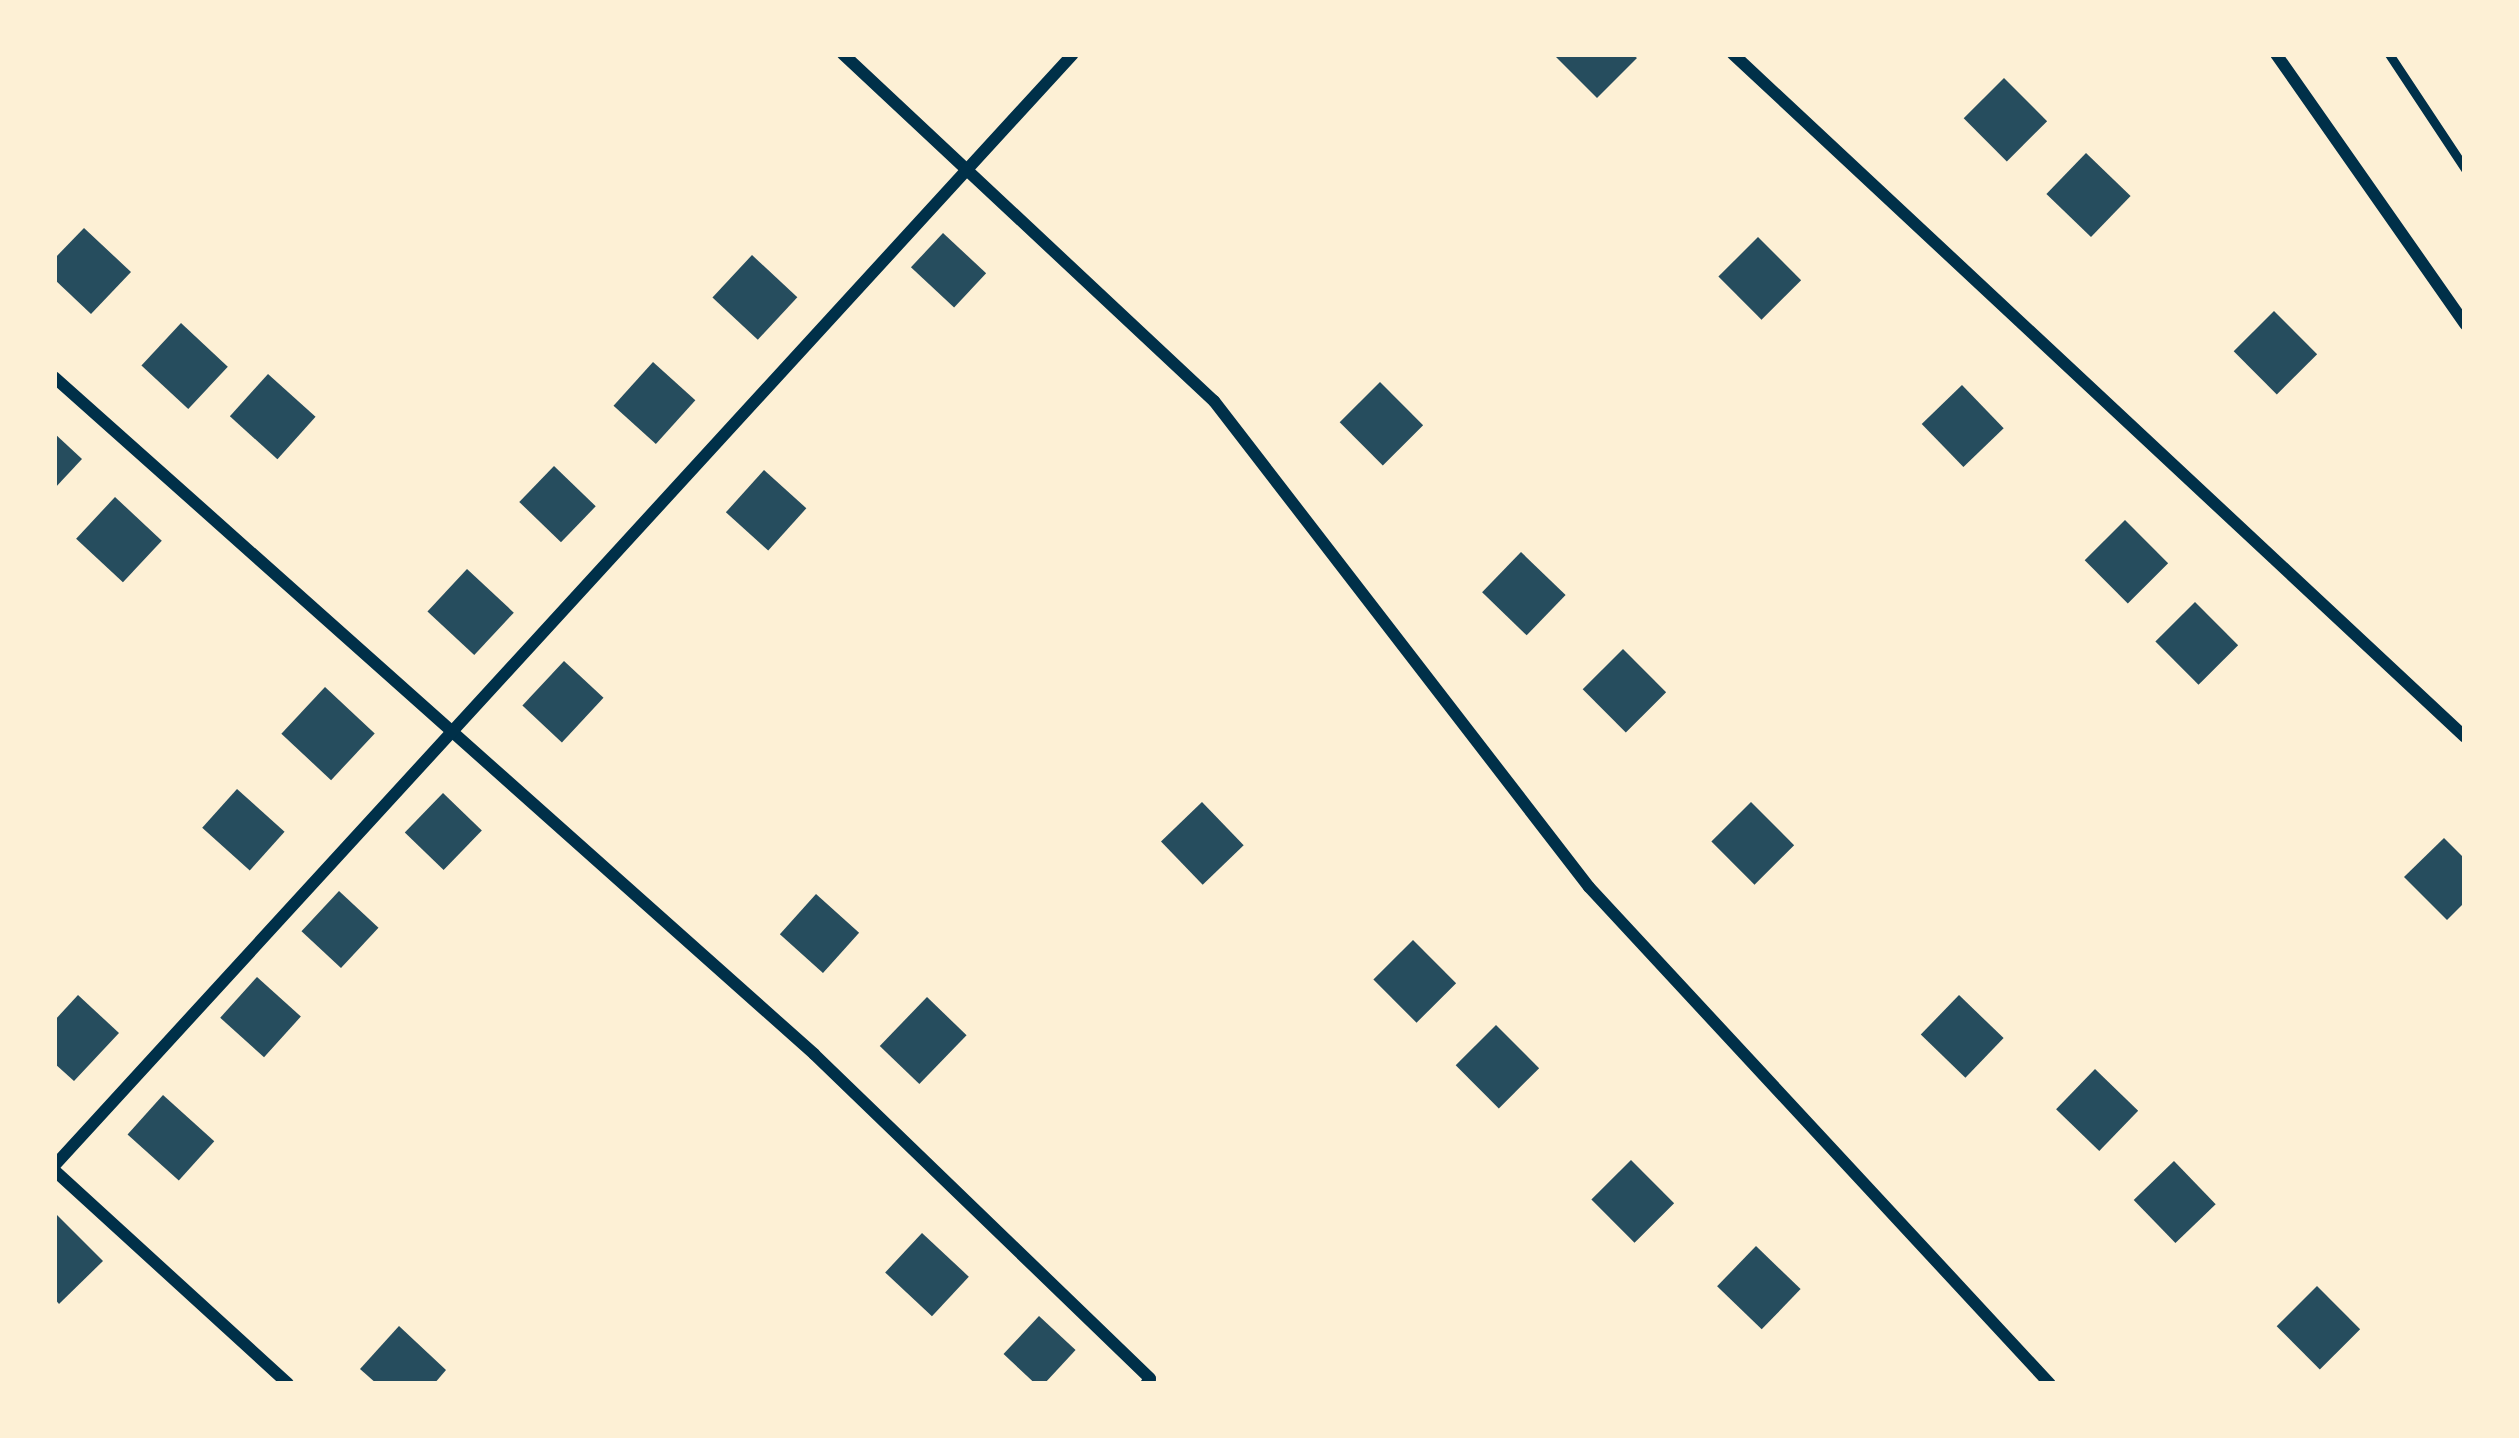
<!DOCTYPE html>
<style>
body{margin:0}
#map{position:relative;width:2519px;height:1438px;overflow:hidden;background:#fdf0d5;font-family:"Source Sans 3",sans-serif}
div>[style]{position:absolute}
.building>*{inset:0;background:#264d5e;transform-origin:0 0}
.service>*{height:9px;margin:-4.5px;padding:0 4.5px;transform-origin:4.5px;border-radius:4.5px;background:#003049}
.minor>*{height:12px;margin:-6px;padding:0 6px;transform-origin:6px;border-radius:6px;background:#003049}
span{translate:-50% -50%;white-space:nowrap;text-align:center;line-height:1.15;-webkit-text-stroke:12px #fdf0d5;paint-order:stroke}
.frame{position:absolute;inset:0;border:57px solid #fdf0d5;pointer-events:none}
</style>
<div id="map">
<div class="building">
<i style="clip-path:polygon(1553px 54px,1632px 54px,1637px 58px,1597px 98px)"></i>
<i style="left:2004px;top:78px;width:61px;height:57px;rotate:45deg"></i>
<i style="left:2086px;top:153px;width:62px;height:57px;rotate:44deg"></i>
<i style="clip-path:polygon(84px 228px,131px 272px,91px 314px,54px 279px,54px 259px)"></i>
<i style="left:943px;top:233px;width:59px;height:47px;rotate:43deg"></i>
<i style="left:1758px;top:237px;width:61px;height:56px;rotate:45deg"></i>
<i style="left:752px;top:255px;width:62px;height:58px;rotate:43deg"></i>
<i style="left:2274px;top:311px;width:61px;height:57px;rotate:45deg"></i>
<i style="left:181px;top:323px;width:64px;height:58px;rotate:43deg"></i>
<i style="left:653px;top:362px;width:57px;height:59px;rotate:42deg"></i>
<i style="left:268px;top:374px;width:64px;height:57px;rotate:42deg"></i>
<i style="left:1380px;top:382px;width:61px;height:57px;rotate:45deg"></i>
<i style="left:1962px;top:385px;width:60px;height:56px;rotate:46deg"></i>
<i style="clip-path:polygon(54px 433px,82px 459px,54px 489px)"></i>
<i style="left:554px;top:466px;width:58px;height:50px;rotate:44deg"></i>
<i style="left:764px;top:470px;width:57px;height:57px;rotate:42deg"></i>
<i style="left:115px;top:497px;width:64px;height:57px;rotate:43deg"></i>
<i style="left:2125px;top:520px;width:61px;height:57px;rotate:45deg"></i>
<i style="left:1521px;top:552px;width:62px;height:56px;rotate:44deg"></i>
<i style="left:467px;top:569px;width:64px;height:58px;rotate:43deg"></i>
<i style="left:2195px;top:602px;width:61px;height:56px;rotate:45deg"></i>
<i style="left:1623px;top:649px;width:61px;height:57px;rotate:45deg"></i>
<i style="left:564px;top:661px;width:54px;height:61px;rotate:43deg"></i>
<i style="left:325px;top:687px;width:68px;height:64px;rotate:43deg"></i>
<i style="left:237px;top:789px;width:64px;height:52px;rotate:42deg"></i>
<i style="left:443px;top:793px;width:54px;height:55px;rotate:44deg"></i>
<i style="left:1202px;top:802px;width:60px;height:57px;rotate:46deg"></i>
<i style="left:1751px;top:802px;width:61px;height:56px;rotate:45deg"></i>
<i style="clip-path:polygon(2444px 838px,2465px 859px,2465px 902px,2447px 920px,2404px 877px)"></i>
<i style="left:339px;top:891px;width:54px;height:55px;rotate:43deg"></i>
<i style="left:816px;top:894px;width:58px;height:54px;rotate:42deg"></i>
<i style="left:1413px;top:940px;width:61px;height:56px;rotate:45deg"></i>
<i style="left:257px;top:977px;width:59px;height:55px;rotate:42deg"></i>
<i style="clip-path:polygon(78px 995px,119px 1033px,74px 1081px,54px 1063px,54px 1021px)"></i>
<i style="left:1959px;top:995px;width:62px;height:55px;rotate:44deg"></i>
<i style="left:927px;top:997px;width:55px;height:68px;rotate:44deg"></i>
<i style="left:1496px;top:1025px;width:61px;height:57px;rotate:45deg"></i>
<i style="left:2095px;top:1069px;width:60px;height:56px;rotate:44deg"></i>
<i style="left:163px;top:1095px;width:69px;height:53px;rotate:42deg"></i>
<i style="left:1631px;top:1160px;width:61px;height:56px;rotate:45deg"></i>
<i style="left:2174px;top:1161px;width:60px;height:56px;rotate:46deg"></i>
<i style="clip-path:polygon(54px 1212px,103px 1261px,59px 1304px,54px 1298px)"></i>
<i style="left:922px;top:1233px;width:64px;height:54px;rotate:43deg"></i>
<i style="left:1756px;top:1246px;width:62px;height:56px;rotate:44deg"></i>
<i style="left:2317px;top:1286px;width:61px;height:57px;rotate:45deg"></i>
<i style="left:1039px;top:1316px;width:50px;height:52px;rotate:43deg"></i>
<i style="clip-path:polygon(399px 1326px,446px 1370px,434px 1384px,377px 1384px,360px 1369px)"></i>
</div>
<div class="service">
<i style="left:2389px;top:54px;width:138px;rotate:56.5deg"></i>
</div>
<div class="minor">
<i style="left:843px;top:54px;width:508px;rotate:43.09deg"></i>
<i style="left:1214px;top:401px;width:614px;rotate:52.35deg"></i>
<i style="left:1589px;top:887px;width:678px;rotate:47.15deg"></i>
<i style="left:1733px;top:54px;width:1001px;rotate:43.02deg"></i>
<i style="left:2276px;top:54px;width:330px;rotate:55deg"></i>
<i style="left:54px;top:377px;width:1018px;rotate:41.69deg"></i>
<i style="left:814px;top:1054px;width:467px;rotate:44deg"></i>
<i style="left:1150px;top:1379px;width:6px;rotate:129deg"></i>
<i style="left:54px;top:1166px;width:1508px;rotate:-47.5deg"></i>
<i style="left:54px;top:1170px;width:317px;rotate:42.4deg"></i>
</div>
<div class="frame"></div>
</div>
